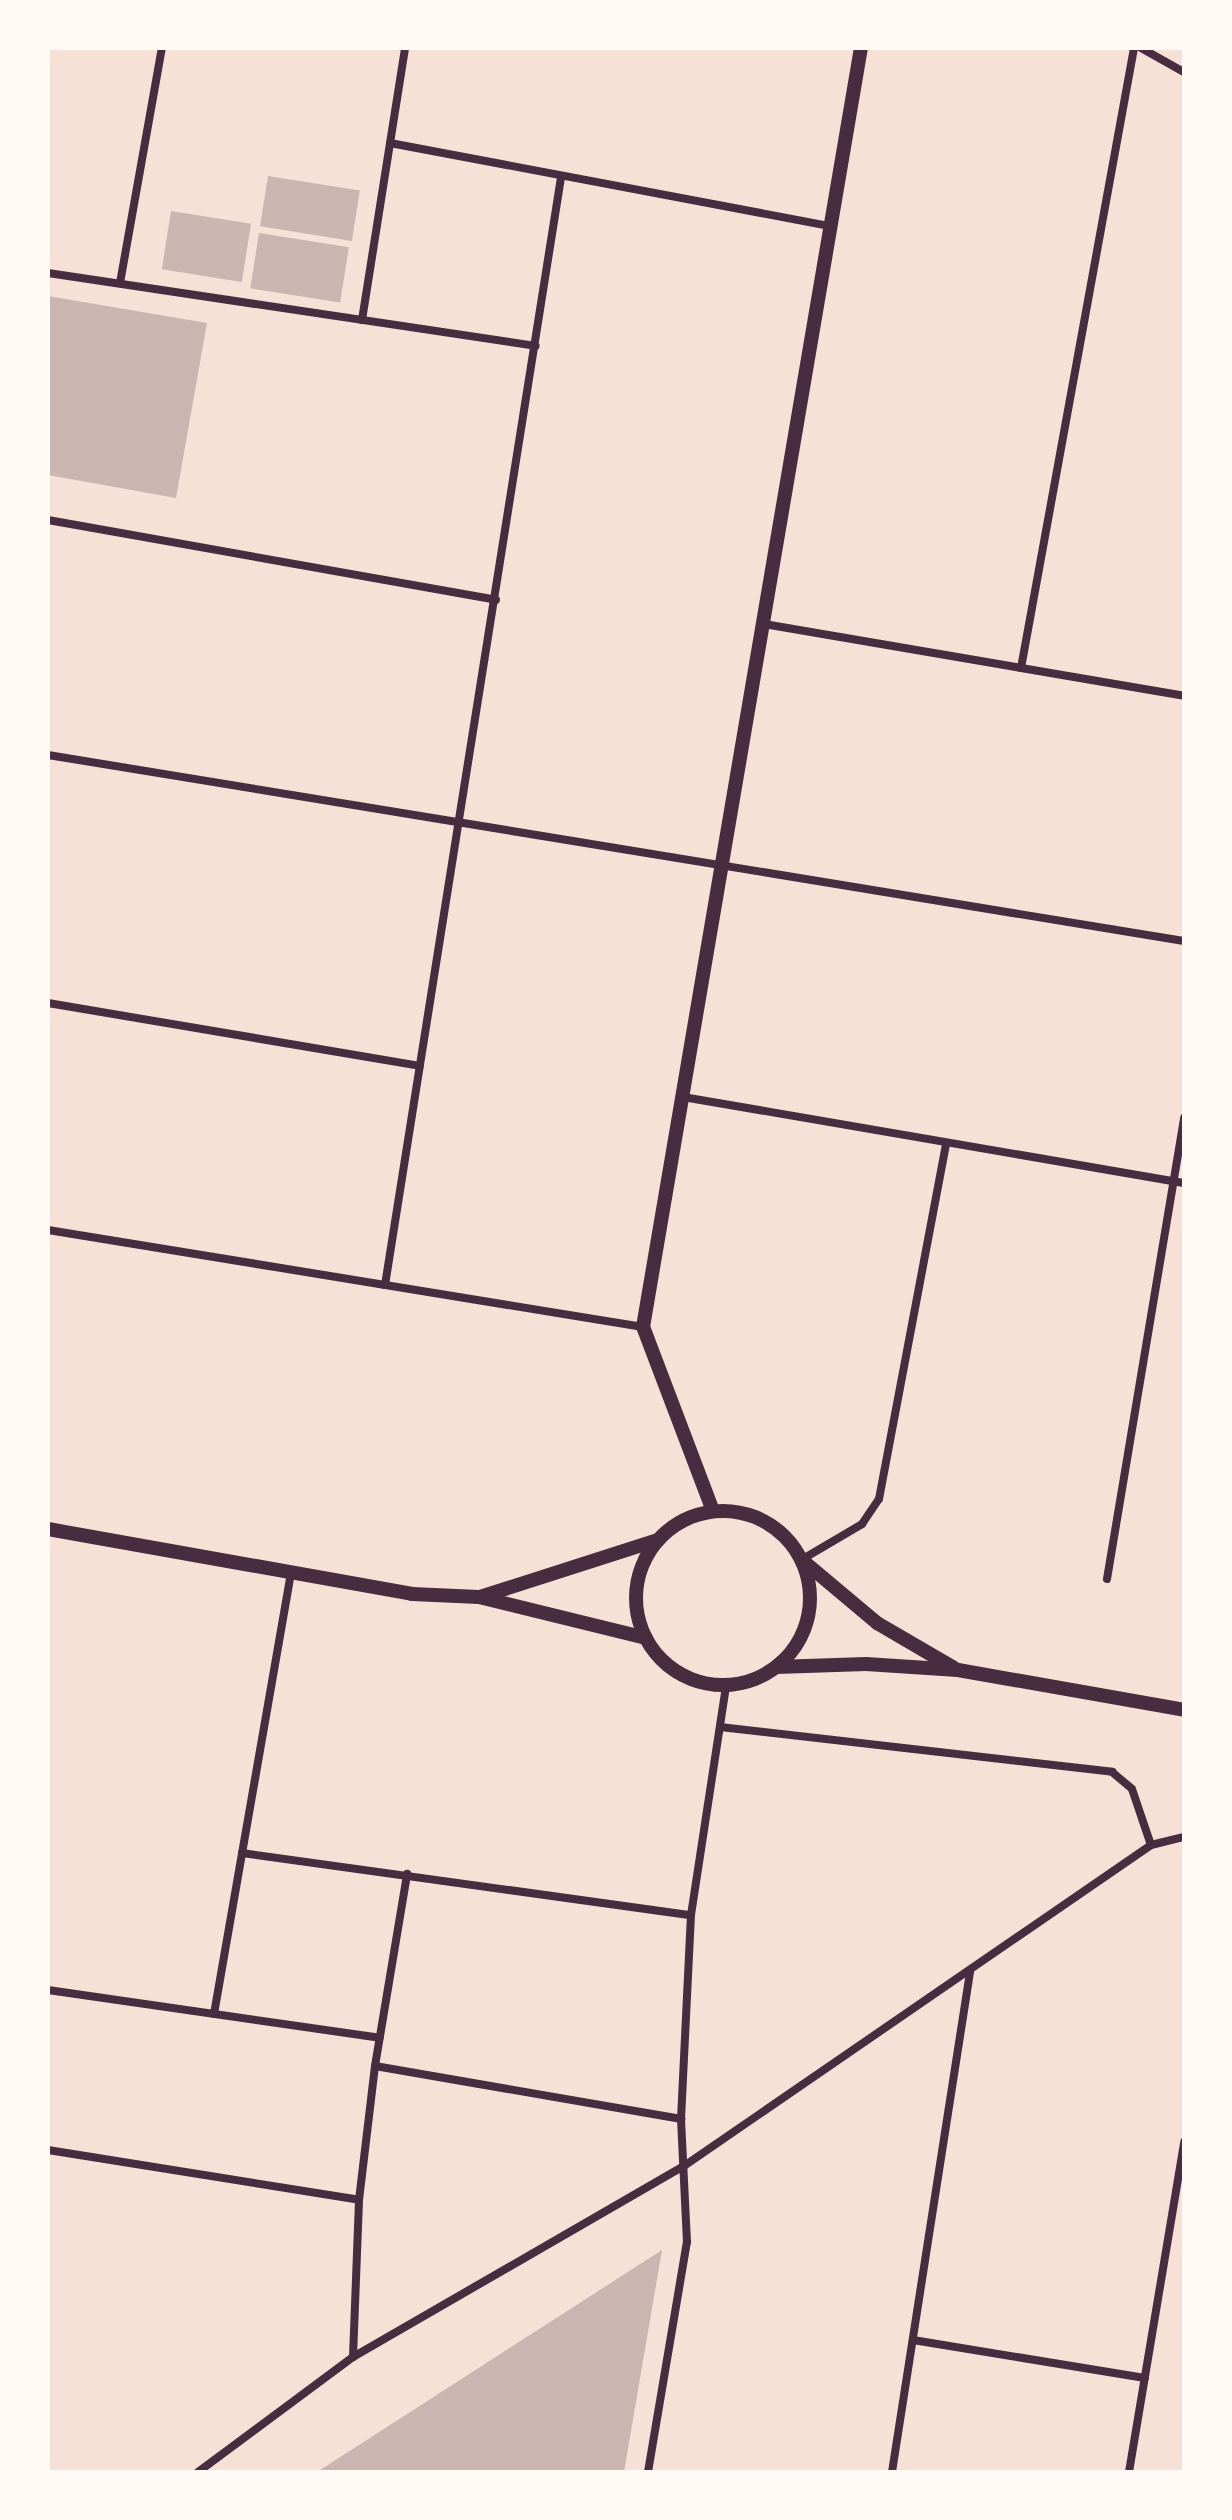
<!DOCTYPE html>
<style>
body{margin:0}
#map{position:relative;width:1232px;height:2520px;overflow:hidden;background:#f7e1d7;font-family:Roboto,sans-serif}
div>[style]{position:absolute}
.building>*{inset:0;background:#ccb4b1;transform-origin:0 0}
.minor>*{height:8px;margin:-4px;padding:0 4px;transform-origin:4px;border-radius:4px;background:#4a2c40}
.tertiary>*{height:14px;margin:-7px;padding:0 7px;transform-origin:7px;border-radius:7px;background:#4a2c40}
.tertiary>.ring{margin:-7px;padding:0;box-sizing:content-box;background:none;border:14px solid #4a2c40;border-radius:50%}
span{translate:-50% -50%;white-space:nowrap;text-align:center;line-height:1.15;-webkit-text-stroke:7px #fffaf5;paint-order:stroke}
.frame{position:absolute;inset:0;border:50px solid #fffaf5;pointer-events:none}
</style>
<div id="map">
<div class="building">
<i style="left:268px;top:176px;width:93px;height:51px;rotate:9deg"></i>
<i style="left:171px;top:211px;width:81px;height:59px;rotate:9deg"></i>
<i style="left:259px;top:233px;width:91px;height:56px;rotate:9deg"></i>
<i style="clip-path:polygon(48px 296px,207px 323px,176px 498px,48px 475px)"></i>
<i style="clip-path:polygon(662px 2250px,624px 2472px,317px 2472px)"></i>
</div>
<div class="minor">
<i style="left:1141px;top:48px;width:49px;rotate:29.2deg"></i>
<i style="left:390px;top:143px;width:449px;rotate:10.7deg"></i>
<i style="left:48px;top:273px;width:493px;rotate:8.5deg"></i>
<i style="left:120px;top:283px;width:239px;rotate:-79.9deg"></i>
<i style="left:362px;top:320px;width:275px;rotate:-81deg"></i>
<i style="left:48px;top:520px;width:455px;rotate:10.1deg"></i>
<i style="left:764px;top:624px;width:426px;rotate:9.7deg"></i>
<i style="left:1021px;top:668px;width:630px;rotate:-79.67deg"></i>
<i style="left:48px;top:755px;width:1151px;rotate:9.3deg"></i>
<i style="left:48px;top:1003px;width:377px;rotate:9.6deg"></i>
<i style="left:683px;top:1097px;width:508px;rotate:9.74deg"></i>
<i style="left:48px;top:1230px;width:603px;rotate:9.26deg"></i>
<i style="left:385px;top:1285px;width:1122px;rotate:-80.97deg"></i>
<i style="left:801px;top:1560px;width:71px;rotate:-30.5deg"></i>
<i style="left:862px;top:1524px;width:30px;rotate:-56deg"></i>
<i style="left:879px;top:1499px;width:362px;rotate:-79.3deg"></i>
<i style="left:1107px;top:1579px;width:468px;rotate:-80.5deg"></i>
<i style="left:720px;top:1727px;width:395px;rotate:6.5deg"></i>
<i style="left:1112px;top:1772px;width:26px;rotate:40deg"></i>
<i style="left:1132px;top:1789px;width:59px;rotate:71.3deg"></i>
<i style="left:242px;top:1853px;width:453px;rotate:7.9deg"></i>
<i style="left:48px;top:1990px;width:335px;rotate:8.2deg"></i>
<i style="left:214px;top:2014px;width:450px;rotate:-80.1deg"></i>
<i style="left:375px;top:2066px;width:311px;rotate:9.8deg"></i>
<i style="left:48px;top:2150px;width:315px;rotate:9.1deg"></i>
<i style="left:913px;top:2340px;width:235px;rotate:9.3deg"></i>
<i style="left:353px;top:2357px;width:157px;rotate:-87.8deg"></i>
<i style="left:359px;top:2200px;width:135px;rotate:-83.2deg"></i>
<i style="left:375px;top:2066px;width:195px;rotate:-80.5deg"></i>
<i style="left:198px;top:2472px;width:193px;rotate:-36.6deg"></i>
<i style="left:353px;top:2357px;width:382px;rotate:-30deg"></i>
<i style="left:684px;top:2166px;width:567px;rotate:-34.5deg"></i>
<i style="left:1151px;top:1845px;width:34px;rotate:-14deg"></i>
<i style="left:648px;top:2472px;width:233px;rotate:-80.4deg"></i>
<i style="left:687px;top:2242px;width:123px;rotate:-92.8deg"></i>
<i style="left:681px;top:2119px;width:204px;rotate:-87.2deg"></i>
<i style="left:691px;top:1915px;width:232px;rotate:-81.3deg"></i>
<i style="left:892px;top:2472px;width:506px;rotate:-81.13deg"></i>
<i style="left:1129px;top:2472px;width:335px;rotate:-80.5deg"></i>
</div>
<div class="tertiary">
<i style="left:713px;top:1511px;width:197px;rotate:-110.8deg"></i>
<i style="left:643px;top:1327px;width:1297px;rotate:-80.33deg"></i>
<i class="ring" style="left:636px;top:1511px;width:160px;height:160px"></i>
<i style="left:48px;top:1529px;width:370px;rotate:10.1deg"></i>
<i style="left:412px;top:1594px;width:67px;rotate:2.6deg"></i>
<i style="left:479px;top:1597px;width:172px;rotate:13.8deg"></i>
<i style="left:802px;top:1560px;width:98px;rotate:40deg"></i>
<i style="left:877px;top:1623px;width:89px;rotate:30.3deg"></i>
<i style="left:480px;top:1597px;width:187px;rotate:-17.8deg"></i>
<i style="left:776px;top:1667px;width:90px;rotate:-1.9deg"></i>
<i style="left:866px;top:1664px;width:92px;rotate:3.7deg"></i>
<i style="left:958px;top:1670px;width:230px;rotate:10deg"></i>
</div>
<div class="frame"></div>
</div>
